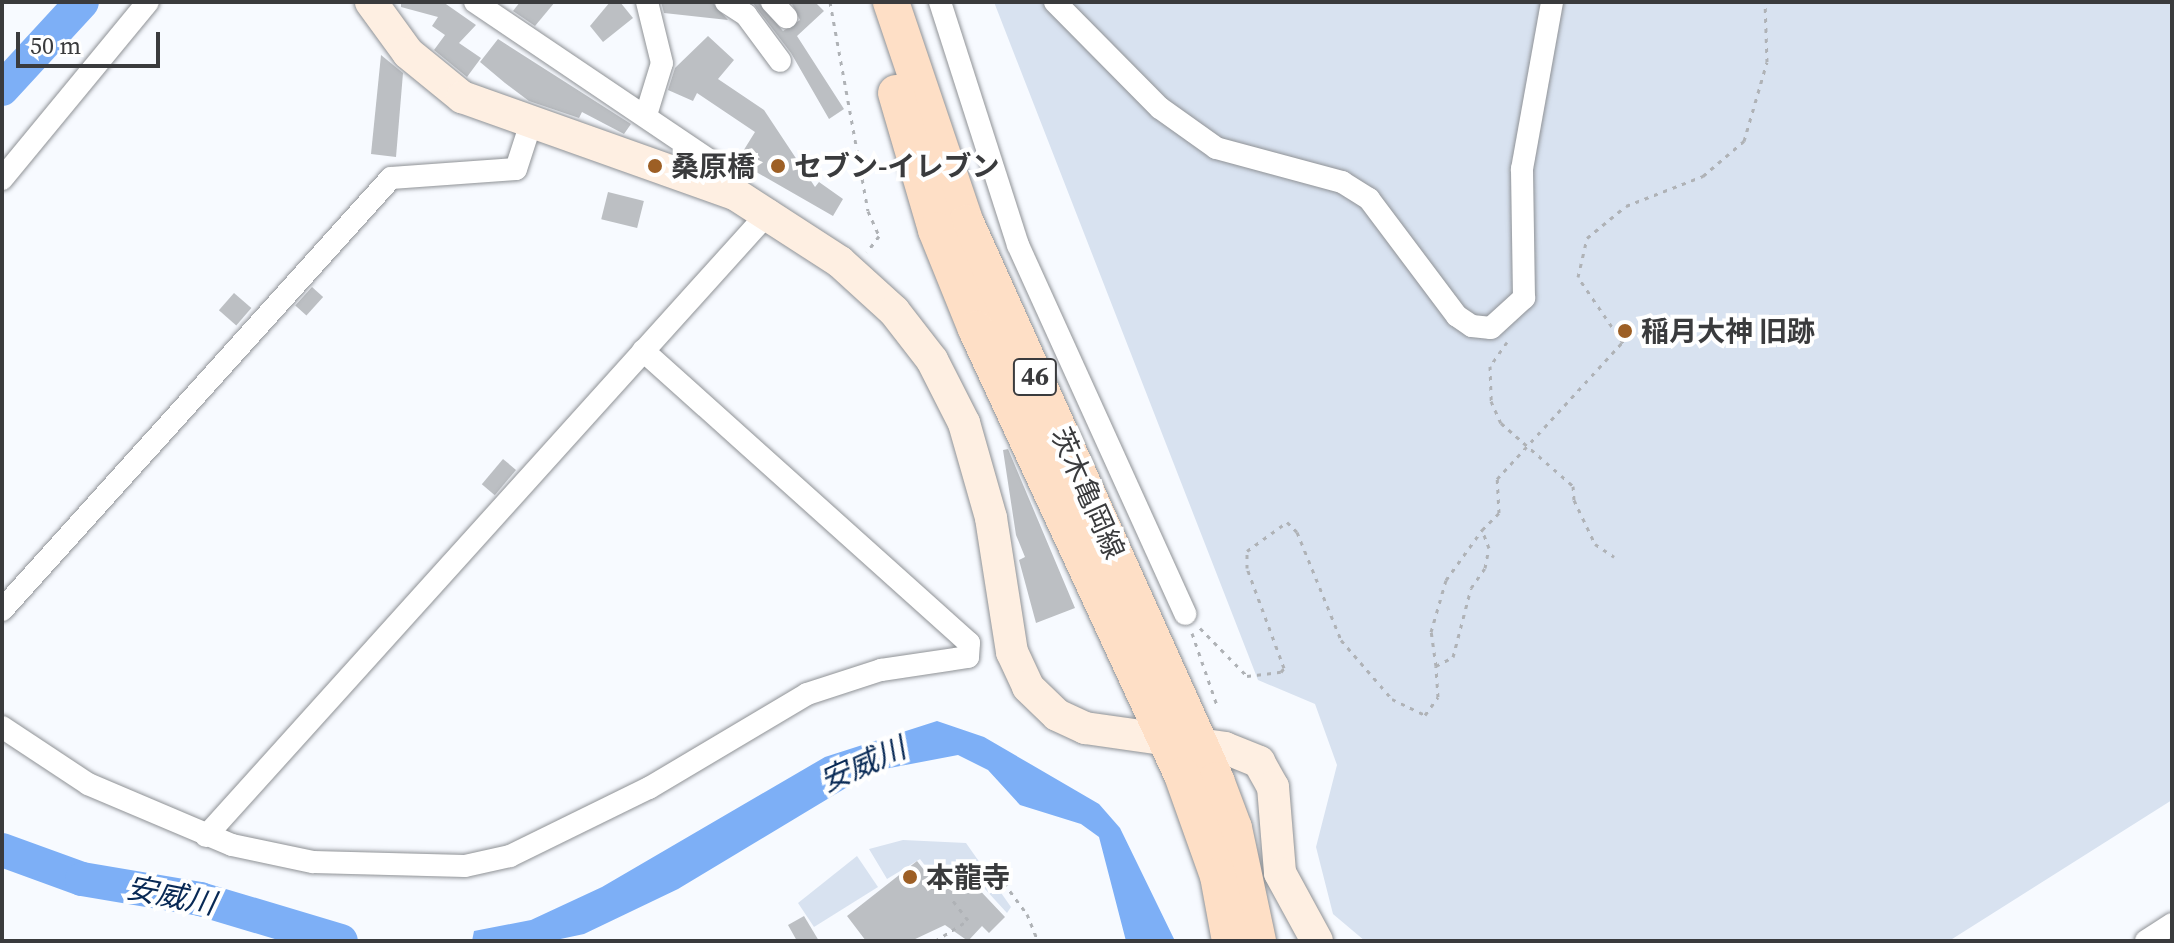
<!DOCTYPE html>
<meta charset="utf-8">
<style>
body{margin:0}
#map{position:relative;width:2174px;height:943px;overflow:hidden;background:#f7faff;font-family:"Source Serif 4","Noto Sans JP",serif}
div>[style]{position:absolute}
.green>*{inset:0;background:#d8e2f0}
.water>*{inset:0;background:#7daff6}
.river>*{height:34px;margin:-17px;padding:0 17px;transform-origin:17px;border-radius:17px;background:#7daff6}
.building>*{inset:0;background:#bcbfc3;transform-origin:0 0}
.path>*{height:3px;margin-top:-1.5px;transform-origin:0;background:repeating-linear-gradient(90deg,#afb2b6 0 4px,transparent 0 10px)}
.roads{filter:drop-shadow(0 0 2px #8f9296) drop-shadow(0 0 2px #8f9296)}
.street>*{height:22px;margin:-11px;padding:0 11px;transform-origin:11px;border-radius:11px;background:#fff}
.secondary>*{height:32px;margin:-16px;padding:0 16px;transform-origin:16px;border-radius:16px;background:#feefe2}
.primary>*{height:36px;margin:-18px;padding:0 18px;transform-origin:18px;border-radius:18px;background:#fedfc6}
.dots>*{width:22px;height:22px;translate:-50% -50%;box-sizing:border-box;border:4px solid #fff;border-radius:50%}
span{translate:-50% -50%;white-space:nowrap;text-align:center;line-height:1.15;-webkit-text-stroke:8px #fff;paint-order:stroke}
.shield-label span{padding:2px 6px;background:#fff;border:2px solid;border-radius:6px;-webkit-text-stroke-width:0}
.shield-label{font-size:26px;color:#3a3b3d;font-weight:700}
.poi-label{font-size:28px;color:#3a3b3d;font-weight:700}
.left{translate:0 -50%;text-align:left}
.street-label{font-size:28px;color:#3a3b3d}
.water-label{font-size:30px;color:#082955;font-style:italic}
.frame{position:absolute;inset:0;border:4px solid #3a3b3d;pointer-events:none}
.scale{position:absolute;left:16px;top:32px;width:144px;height:36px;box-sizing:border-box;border:4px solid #3a3b3d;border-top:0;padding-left:10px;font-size:24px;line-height:28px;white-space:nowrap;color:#3a3b3d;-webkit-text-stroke:6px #fff;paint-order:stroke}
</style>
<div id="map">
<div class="green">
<i style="clip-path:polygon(994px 2px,2172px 2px,2172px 800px,1949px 941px,1365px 941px,1333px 914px,1316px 847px,1337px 765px,1315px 704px,1258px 680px)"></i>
<i style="clip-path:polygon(903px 840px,966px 843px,1011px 907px,1007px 913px,973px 876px,939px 884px,920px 859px,887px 879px,869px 849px)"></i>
<i style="clip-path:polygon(857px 856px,878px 887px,814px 927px,798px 903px)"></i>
</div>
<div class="water">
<i style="clip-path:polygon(937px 721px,984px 737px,1099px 804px,1120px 828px,1175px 941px,1126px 941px,1099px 837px,1081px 824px,1020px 805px,988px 770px,958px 755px,874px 771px,678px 889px,584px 934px,551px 941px,472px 941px,474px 931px,531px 920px,602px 887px,825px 757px)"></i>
</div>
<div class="river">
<i style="left:2px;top:89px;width:118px;rotate:-47.4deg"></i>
<i style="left:2px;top:850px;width:85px;rotate:19.9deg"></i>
<i style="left:82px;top:879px;width:120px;rotate:9.6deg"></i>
<i style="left:200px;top:899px;width:147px;rotate:16.6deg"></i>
</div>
<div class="building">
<i style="clip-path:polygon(401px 2px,443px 2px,476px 25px,459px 43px,481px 58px,467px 77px,434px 50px,445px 35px,432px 26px,438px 17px,401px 7px)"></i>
<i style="clip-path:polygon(520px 2px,555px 2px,535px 26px,513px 11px)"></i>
<i style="clip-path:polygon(610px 2px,620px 2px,633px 18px,603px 42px,590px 26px)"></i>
<i style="clip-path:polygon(661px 2px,712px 2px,728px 20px,664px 13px)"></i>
<i style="clip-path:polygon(752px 2px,758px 2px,783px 31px,800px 20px,791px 2px,815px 2px,824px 11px,797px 36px,844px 109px,829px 119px,791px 53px)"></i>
<i style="clip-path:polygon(708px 36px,734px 60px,718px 79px,764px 110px,815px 187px,819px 182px,843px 199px,833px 216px,737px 161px,755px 132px,697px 93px,693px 101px,668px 90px,675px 68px)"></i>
<i style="clip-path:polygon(498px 39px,631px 124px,624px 134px,582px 112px,579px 118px,529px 101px,505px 83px,480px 62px)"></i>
<i style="clip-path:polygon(381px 55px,403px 73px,396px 157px,371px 154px)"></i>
<i style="left:608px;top:192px;width:37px;height:28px;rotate:14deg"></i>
<i style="left:312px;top:287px;width:15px;height:25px;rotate:42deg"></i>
<i style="left:234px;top:293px;width:23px;height:23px;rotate:41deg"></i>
<i style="clip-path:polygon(1008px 449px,1075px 608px,1036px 623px,1019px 560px,1025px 557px,1016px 535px,1003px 450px)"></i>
<i style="left:503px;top:459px;width:17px;height:33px;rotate:40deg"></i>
<i style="clip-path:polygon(917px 861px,942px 893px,960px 879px,966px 886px,971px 881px,1005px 917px,989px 933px,982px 926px,968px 941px,945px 925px,911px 941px,866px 941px,847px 916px)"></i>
<i style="clip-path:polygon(804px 916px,819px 941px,797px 941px,788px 925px)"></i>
</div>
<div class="path">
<i style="left:830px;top:2px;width:212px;rotate:79.7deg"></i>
<i style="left:868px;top:211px;width:27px;rotate:66deg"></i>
<i style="left:879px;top:236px;width:20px;rotate:127deg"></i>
<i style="left:1507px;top:342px;width:29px;rotate:125deg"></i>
<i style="left:1490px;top:366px;width:35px;rotate:88deg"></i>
<i style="left:1491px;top:401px;width:24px;rotate:66deg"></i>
<i style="left:1501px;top:423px;width:96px;rotate:41.2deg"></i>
<i style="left:1573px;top:486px;width:14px;rotate:86deg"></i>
<i style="left:1574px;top:500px;width:49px;rotate:64.5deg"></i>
<i style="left:1595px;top:544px;width:23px;rotate:34deg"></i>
<i style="left:1623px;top:343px;width:80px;rotate:-124.3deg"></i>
<i style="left:1578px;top:277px;width:40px;rotate:-77deg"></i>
<i style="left:1587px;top:238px;width:50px;rotate:-39.4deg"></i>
<i style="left:1626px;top:206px;width:83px;rotate:-21.3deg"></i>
<i style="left:1703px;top:176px;width:54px;rotate:-40.5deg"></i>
<i style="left:1744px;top:141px;width:82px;rotate:-73.8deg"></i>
<i style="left:1767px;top:62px;width:60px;rotate:-91.9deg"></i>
<i style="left:1200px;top:628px;width:67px;rotate:45.6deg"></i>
<i style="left:1247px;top:676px;width:34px;rotate:-7deg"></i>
<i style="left:1281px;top:672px;width:5px;rotate:-53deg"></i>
<i style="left:1284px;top:668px;width:107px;rotate:-110.3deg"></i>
<i style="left:1247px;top:568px;width:17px;rotate:-90deg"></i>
<i style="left:1247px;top:551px;width:49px;rotate:-35.9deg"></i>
<i style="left:1287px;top:522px;width:14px;rotate:45deg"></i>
<i style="left:1297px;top:532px;width:117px;rotate:67.8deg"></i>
<i style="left:1341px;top:640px;width:78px;rotate:49.2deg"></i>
<i style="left:1392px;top:699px;width:37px;rotate:26deg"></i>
<i style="left:1425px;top:715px;width:22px;rotate:-54deg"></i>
<i style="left:1438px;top:697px;width:31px;rotate:-94deg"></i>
<i style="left:1436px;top:666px;width:19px;rotate:-28deg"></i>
<i style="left:1453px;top:657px;width:71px;rotate:-75.4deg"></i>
<i style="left:1471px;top:588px;width:24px;rotate:-55deg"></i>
<i style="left:1485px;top:568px;width:20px;rotate:-79deg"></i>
<i style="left:1489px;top:548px;width:19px;rotate:-111deg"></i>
<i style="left:1482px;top:530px;width:24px;rotate:-45deg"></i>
<i style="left:1499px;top:513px;width:34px;rotate:-93deg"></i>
<i style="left:1497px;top:479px;width:194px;rotate:-47.5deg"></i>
<i style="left:1192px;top:633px;width:79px;rotate:70.9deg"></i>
<i style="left:1436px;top:666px;width:34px;rotate:-98deg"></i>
<i style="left:1431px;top:632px;width:54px;rotate:-73.9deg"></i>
<i style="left:1446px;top:580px;width:62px;rotate:-54.2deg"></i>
<i style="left:992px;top:867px;width:59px;rotate:53.3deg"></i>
<i style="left:1027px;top:914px;width:29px;rotate:68deg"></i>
<i style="left:935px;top:941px;width:39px;rotate:-32deg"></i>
<i style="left:968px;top:920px;width:28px;rotate:-128deg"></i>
</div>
<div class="roads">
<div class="street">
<i style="left:475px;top:2px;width:300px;rotate:34deg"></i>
<i style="left:724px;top:170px;width:18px;rotate:106deg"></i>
<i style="left:726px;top:2px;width:24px;rotate:33deg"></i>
<i style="left:746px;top:15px;width:57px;rotate:53.5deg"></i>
<i style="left:772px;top:2px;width:21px;rotate:47deg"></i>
<i style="left:940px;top:2px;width:255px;rotate:72.2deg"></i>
<i style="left:1018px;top:245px;width:405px;rotate:65.6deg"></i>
<i style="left:1055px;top:2px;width:149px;rotate:45.3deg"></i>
<i style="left:1160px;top:108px;width:69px;rotate:35.5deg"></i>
<i style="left:1216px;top:148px;width:131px;rotate:15.1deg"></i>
<i style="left:1342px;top:182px;width:32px;rotate:32deg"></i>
<i style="left:1369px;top:199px;width:146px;rotate:53.1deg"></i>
<i style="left:1457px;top:316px;width:18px;rotate:34deg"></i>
<i style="left:1472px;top:326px;width:19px;rotate:6deg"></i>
<i style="left:1491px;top:328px;width:45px;rotate:-42.3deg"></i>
<i style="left:1524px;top:298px;width:129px;rotate:-90.9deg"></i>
<i style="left:1522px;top:169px;width:170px;rotate:-79.8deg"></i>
<i style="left:646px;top:115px;width:54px;rotate:-72.9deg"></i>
<i style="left:662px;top:63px;width:63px;rotate:-103.8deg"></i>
<i style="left:2px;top:179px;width:229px;rotate:-50.5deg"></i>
<i style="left:2px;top:610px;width:581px;rotate:-48deg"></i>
<i style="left:391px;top:178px;width:125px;rotate:-4.1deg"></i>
<i style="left:516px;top:169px;width:45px;rotate:-72deg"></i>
<i style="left:2px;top:727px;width:103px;rotate:33.5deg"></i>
<i style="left:88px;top:784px;width:156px;rotate:23deg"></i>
<i style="left:232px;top:845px;width:83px;rotate:11.9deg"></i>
<i style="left:313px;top:862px;width:152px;rotate:1.5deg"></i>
<i style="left:465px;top:866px;width:46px;rotate:-12.5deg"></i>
<i style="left:510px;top:856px;width:155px;rotate:-26.1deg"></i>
<i style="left:649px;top:788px;width:184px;rotate:-30.7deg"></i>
<i style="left:807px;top:694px;width:78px;rotate:-18deg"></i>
<i style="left:881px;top:670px;width:88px;rotate:-8.5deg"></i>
<i style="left:968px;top:657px;width:14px;rotate:-86deg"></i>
<i style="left:969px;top:643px;width:438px;rotate:-138.1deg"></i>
<i style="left:206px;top:836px;width:842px;rotate:-47.94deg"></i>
<i style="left:2146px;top:941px;width:31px;rotate:-33deg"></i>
</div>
<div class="secondary">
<i style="left:371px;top:2px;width:63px;rotate:54deg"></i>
<i style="left:408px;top:53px;width:70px;rotate:39.2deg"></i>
<i style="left:462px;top:97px;width:290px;rotate:19.6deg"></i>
<i style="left:735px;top:194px;width:125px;rotate:32.9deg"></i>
<i style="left:840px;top:262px;width:73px;rotate:42.2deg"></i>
<i style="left:894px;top:311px;width:62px;rotate:52.2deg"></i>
<i style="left:932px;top:360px;width:71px;rotate:63.1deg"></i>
<i style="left:964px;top:423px;width:99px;rotate:74.1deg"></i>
<i style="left:991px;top:518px;width:136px;rotate:81.1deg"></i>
<i style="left:1012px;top:652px;width:38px;rotate:65deg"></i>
<i style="left:1028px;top:687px;width:40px;rotate:44deg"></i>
<i style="left:1057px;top:715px;width:31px;rotate:25deg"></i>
<i style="left:1085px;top:728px;width:141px;rotate:8.1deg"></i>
<i style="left:1225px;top:748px;width:37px;rotate:22deg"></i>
<i style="left:1259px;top:762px;width:29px;rotate:61deg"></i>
<i style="left:1273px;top:787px;width:86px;rotate:85.3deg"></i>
<i style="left:1280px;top:873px;width:77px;rotate:61.4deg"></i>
</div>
<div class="primary">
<i style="left:891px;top:2px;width:233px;rotate:71.3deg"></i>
<i style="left:966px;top:223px;width:611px;rotate:65.83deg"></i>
<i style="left:1216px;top:780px;width:51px;rotate:69.4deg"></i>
<i style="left:1234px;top:828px;width:116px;rotate:78deg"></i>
<i style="left:896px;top:93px;width:143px;rotate:73.7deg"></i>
<i style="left:936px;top:230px;width:107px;rotate:68deg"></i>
<i style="left:976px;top:329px;width:491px;rotate:65.2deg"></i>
<i style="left:1182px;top:775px;width:107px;rotate:70.4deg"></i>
<i style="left:1218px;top:876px;width:66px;rotate:79.5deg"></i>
</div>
</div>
<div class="dots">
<i style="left:655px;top:166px;background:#9d5f25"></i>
<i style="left:778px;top:166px;background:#9d5f25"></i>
<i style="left:1625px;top:331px;background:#9d5f25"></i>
<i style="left:910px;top:877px;background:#9d5f25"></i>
</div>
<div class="shield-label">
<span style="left:1035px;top:377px">46</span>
</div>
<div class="poi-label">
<span class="left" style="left:671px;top:166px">桑原橋</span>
<span class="left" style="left:794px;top:166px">セブン-イレブン</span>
<span class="left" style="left:1641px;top:331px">稲月大神 旧跡</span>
<span class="left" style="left:926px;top:877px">本龍寺</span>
</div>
<div class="street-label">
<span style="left:1088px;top:493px;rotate:66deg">茨木亀岡線</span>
</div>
<div class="water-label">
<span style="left:863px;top:765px;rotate:-24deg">安威川</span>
<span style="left:171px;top:896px;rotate:11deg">安威川</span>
</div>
<div class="frame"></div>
<div class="scale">50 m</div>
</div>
